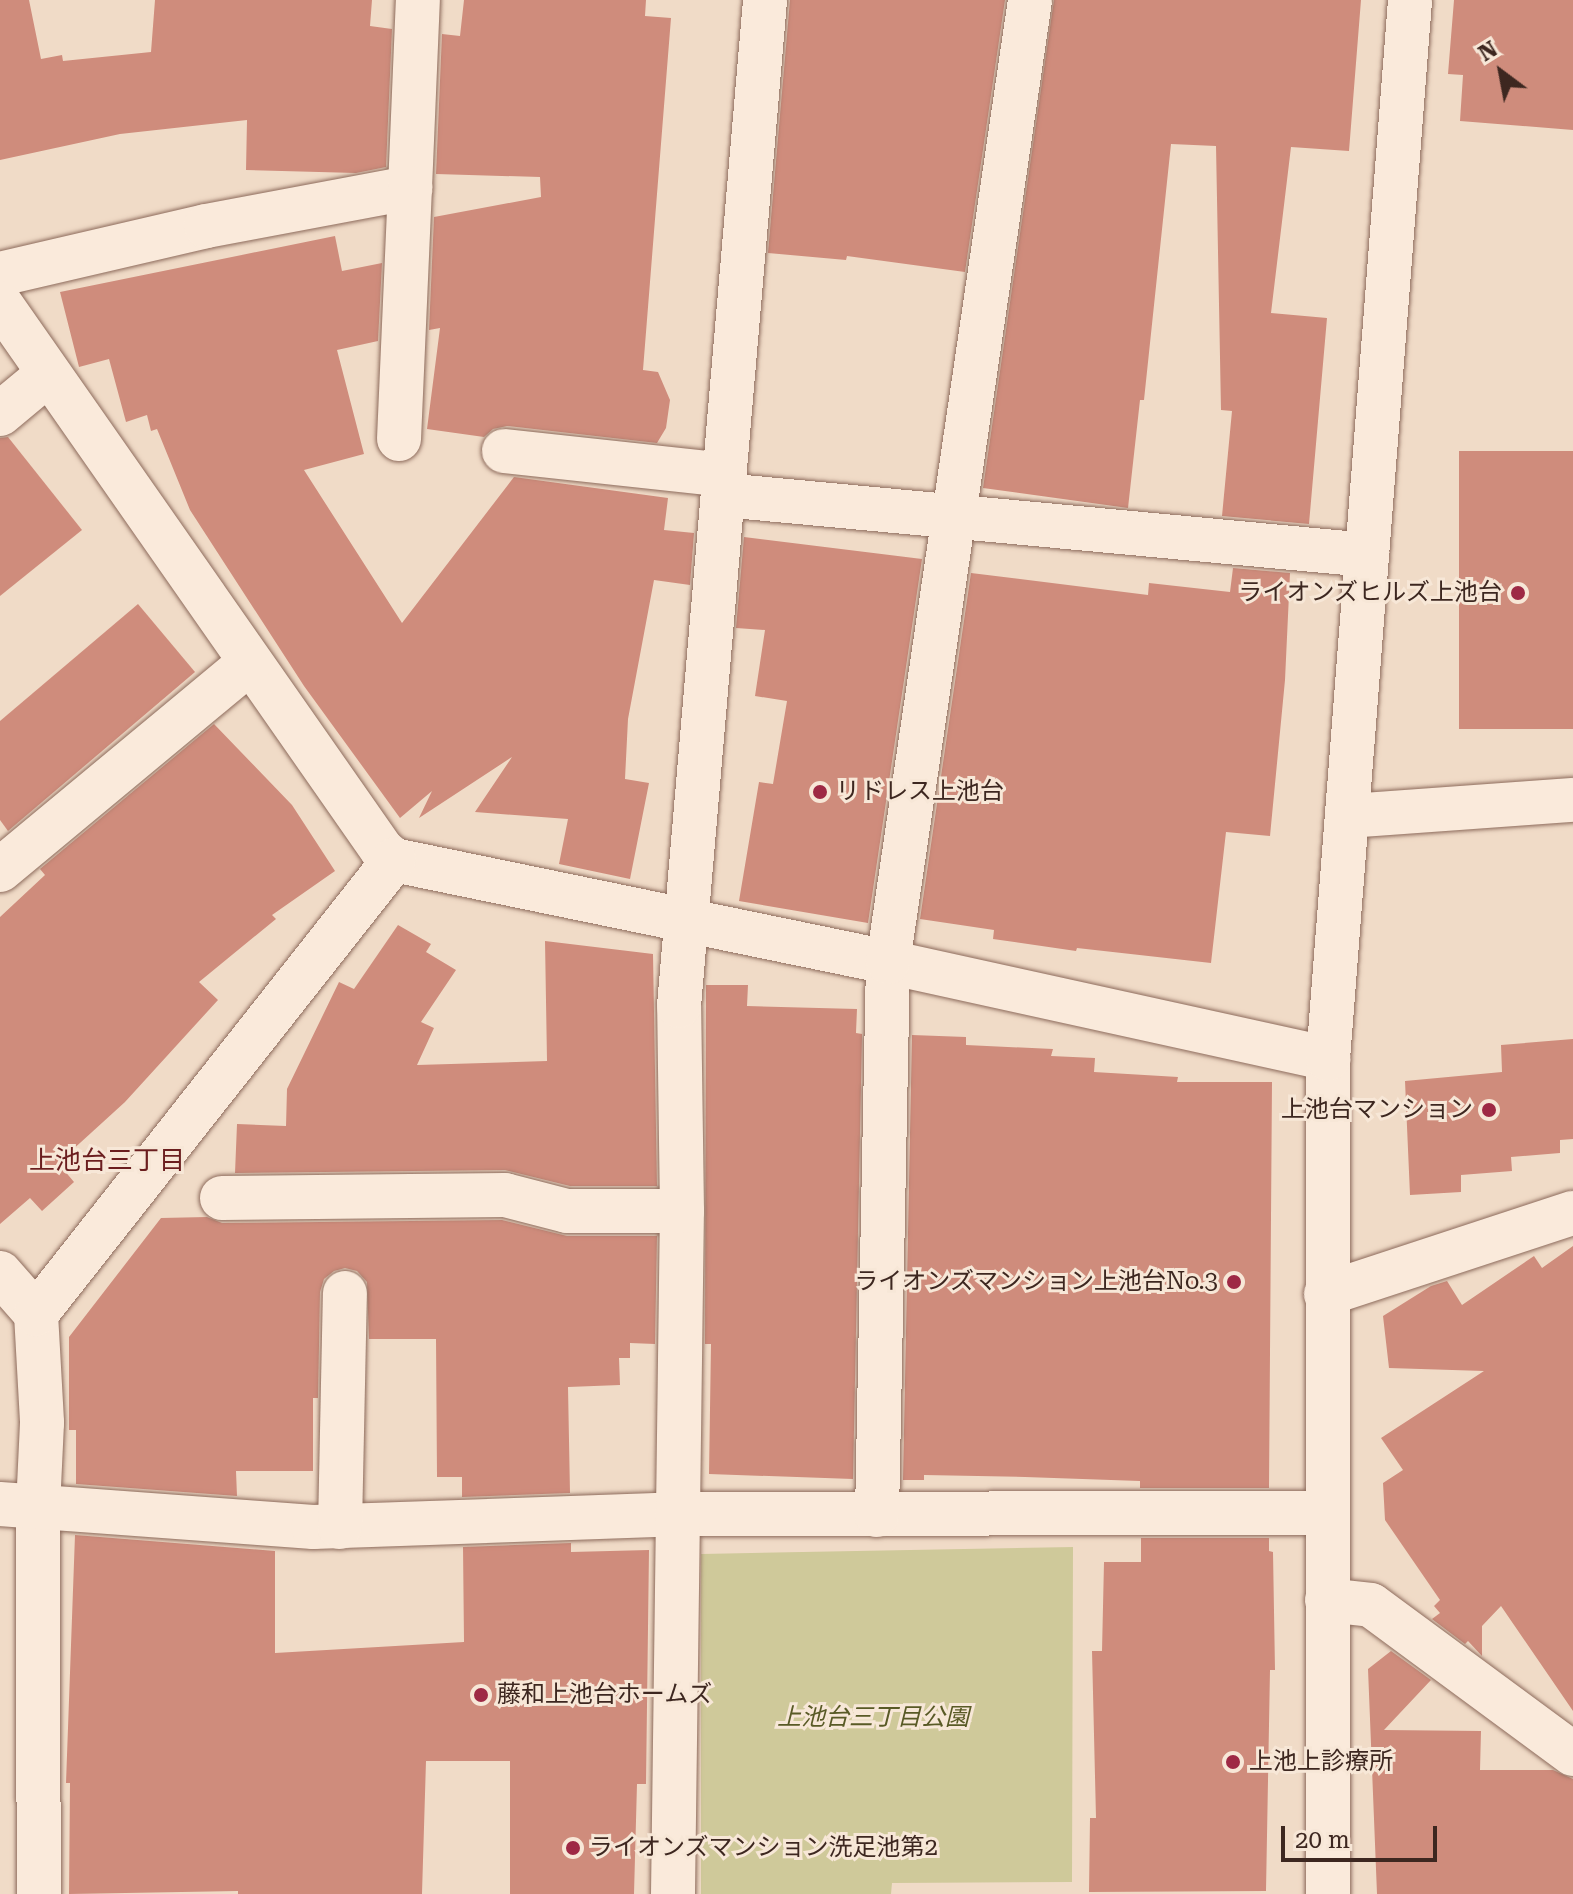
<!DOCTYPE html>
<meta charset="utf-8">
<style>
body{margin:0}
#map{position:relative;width:1573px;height:1894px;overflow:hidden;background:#f0dbc7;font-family:"Roboto Serif","Noto Sans JP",serif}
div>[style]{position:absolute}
.green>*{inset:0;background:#cfc99a}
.building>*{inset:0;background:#cf8c7c;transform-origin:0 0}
.roads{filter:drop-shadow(0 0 2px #8d6b5c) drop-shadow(0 0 2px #8d6b5c)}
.minor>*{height:44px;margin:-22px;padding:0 22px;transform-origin:22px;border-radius:22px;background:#faeadb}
.dots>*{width:22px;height:22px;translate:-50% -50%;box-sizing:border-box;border:4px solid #f7e7d7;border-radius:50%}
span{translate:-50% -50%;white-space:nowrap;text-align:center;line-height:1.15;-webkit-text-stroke:6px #f7e7d7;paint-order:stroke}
.poi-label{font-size:24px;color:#3d2720}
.right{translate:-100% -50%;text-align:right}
.left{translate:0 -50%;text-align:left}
.park-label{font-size:24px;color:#595a26;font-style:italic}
.neighbourhood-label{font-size:26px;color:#6b1e1f}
.north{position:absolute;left:1461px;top:32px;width:80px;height:80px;-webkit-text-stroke:6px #f7e7d7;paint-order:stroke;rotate:328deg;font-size:22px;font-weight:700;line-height:32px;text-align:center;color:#3d2720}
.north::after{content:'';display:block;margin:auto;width:28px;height:36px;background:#3d2720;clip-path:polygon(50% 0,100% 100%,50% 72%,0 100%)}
.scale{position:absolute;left:1281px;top:1826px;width:156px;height:36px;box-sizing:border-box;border:4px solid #3d2720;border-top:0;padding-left:10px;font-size:24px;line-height:28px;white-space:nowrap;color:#3d2720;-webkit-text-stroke:6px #f7e7d7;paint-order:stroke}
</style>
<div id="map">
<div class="green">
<i style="clip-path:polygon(1073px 1547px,1072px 1882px,892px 1883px,891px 1894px,701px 1894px,701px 1554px)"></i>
</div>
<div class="building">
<i style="clip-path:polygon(0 0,29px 0,41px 59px,62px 55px,63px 61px,151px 52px,155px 0,372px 0,370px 26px,392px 29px,386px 167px,356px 173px,246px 170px,247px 120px,120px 134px,0 160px)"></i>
<i style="clip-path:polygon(464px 0,646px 0,645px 16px,671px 18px,643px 370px,658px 372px,670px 400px,666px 428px,657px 443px,507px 426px,493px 429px,484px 437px,427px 429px,440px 328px,429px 330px,434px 217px,541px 197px,540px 177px,436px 174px,442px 34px,460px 36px)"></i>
<i style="clip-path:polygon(790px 0,1005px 0,965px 272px,847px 256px,846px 260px,768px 253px)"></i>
<i style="clip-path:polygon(1054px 0,1361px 0,1349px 151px,1291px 147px,1271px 313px,1327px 318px,1309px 524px,1222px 516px,1232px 411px,1221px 410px,1216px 146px,1171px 144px,1144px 400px,1140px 400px,1128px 508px,983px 488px)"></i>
<i style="clip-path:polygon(1454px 0,1573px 0,1573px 130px,1460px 121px,1463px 75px,1448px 74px)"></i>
<i style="clip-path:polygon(335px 236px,342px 271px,382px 263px,378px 341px,337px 350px,364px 454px,304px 470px,402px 623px,514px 477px,668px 498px,664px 530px,694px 533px,690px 585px,654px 580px,628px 719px,625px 779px,649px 783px,630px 879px,559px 864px,568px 819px,475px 812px,512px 757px,419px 818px,432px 791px,400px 818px,304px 686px,190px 510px,157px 429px,151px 431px,147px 415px,126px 422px,109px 359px,79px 367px,60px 292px)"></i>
<i style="clip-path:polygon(8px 437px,82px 530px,0 596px,0 438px)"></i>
<i style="left:1573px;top:451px;width:278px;height:114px;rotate:90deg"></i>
<i style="clip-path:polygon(744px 537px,922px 559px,868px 923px,739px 901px,759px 782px,773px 784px,787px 701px,755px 696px,765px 630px,736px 628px)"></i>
<i style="clip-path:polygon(1233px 568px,1290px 573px,1285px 680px,1270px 836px,1226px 832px,1211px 963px,1077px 948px,1076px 951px,993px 939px,994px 930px,920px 919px,971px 573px,1148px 595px,1149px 583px,1230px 592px)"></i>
<i style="clip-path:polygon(138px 604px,195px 672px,8px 831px,0 820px,0 721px)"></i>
<i style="clip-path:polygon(214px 724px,292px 805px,335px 871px,272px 915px,276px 919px,199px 982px,218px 1000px,125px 1102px,58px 1163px,74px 1182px,42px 1211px,30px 1198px,0 1224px,0 917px,45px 875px,40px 869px)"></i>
<i style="clip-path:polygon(398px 925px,431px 944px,426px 952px,456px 970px,421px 1022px,434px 1028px,417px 1065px,547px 1061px,545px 941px,653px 954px,657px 1186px,570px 1186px,505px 1170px,235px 1173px,237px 1124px,286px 1126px,287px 1089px,339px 982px,354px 989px)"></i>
<i style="clip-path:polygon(706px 985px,748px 985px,747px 1006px,857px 1009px,856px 1033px,862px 1034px,853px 1479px,709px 1474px,711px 1344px,705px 1344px)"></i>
<i style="clip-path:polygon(912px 1035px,966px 1037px,966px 1045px,1053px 1049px,1051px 1056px,1095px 1058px,1094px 1072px,1178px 1077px,1177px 1082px,1272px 1082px,1269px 1488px,1140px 1488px,1140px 1481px,1025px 1477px,924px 1475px,924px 1480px,903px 1480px)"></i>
<i style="clip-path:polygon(1573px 1039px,1573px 1139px,1560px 1140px,1560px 1153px,1511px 1157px,1512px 1171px,1461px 1175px,1461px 1192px,1410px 1195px,1405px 1081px,1502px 1072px,1501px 1045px)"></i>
<i style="clip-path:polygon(207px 1217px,222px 1223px,502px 1220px,567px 1236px,657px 1236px,655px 1344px,630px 1343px,630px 1358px,619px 1358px,620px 1385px,568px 1387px,570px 1493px,462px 1497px,462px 1477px,437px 1477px,436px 1339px,369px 1339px,367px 1282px,357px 1271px,345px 1268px,334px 1271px,324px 1279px,320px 1292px,318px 1398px,313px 1398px,313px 1471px,236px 1471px,237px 1496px,76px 1484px,76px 1430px,69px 1430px,69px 1337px,161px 1218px)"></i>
<i style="clip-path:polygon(1573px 1246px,1573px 1711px,1501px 1606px,1482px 1626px,1482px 1656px,1468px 1641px,1465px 1644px,1432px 1619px,1440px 1613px,1434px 1606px,1440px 1600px,1385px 1520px,1383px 1483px,1403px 1470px,1381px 1438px,1484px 1371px,1389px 1368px,1383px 1316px,1431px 1286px,1447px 1281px,1462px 1305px,1534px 1256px,1542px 1268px)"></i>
<i style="clip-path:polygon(75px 1535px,275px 1551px,275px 1653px,464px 1642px,463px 1547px,571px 1543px,571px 1552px,649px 1550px,646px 1784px,637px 1784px,634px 1894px,510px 1894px,510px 1761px,426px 1761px,422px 1894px,238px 1894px,238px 1891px,69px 1894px,70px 1783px,66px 1783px)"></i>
<i style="clip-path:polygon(1141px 1538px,1269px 1538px,1269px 1551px,1273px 1552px,1275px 1670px,1270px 1670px,1266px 1891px,1089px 1892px,1090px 1818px,1096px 1818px,1092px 1651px,1102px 1651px,1104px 1562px,1141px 1562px)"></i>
<i style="clip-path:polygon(1391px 1651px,1431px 1680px,1384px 1730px,1481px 1731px,1480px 1770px,1553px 1770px,1573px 1779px,1573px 1894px,1377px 1894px,1368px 1669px)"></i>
</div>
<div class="roads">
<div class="minor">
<i style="left:0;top:274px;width:212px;rotate:-13.1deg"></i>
<i style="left:206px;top:226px;width:208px;rotate:-10.6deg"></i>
<i style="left:410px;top:188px;width:188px;rotate:-87.6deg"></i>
<i style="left:0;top:303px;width:667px;rotate:55.07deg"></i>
<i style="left:382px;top:850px;width:16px;rotate:40deg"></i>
<i style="left:394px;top:860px;width:504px;rotate:11.67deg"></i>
<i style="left:888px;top:962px;width:451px;rotate:12.4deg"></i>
<i style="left:0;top:414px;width:62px;rotate:-39.8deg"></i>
<i style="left:399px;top:439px;width:251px;rotate:-87.5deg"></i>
<i style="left:504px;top:451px;width:221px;rotate:6.2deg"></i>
<i style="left:723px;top:495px;width:647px;rotate:5.32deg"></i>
<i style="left:1348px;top:816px;width:226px;rotate:-4.1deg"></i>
<i style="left:0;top:870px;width:324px;rotate:-39.7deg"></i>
<i style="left:222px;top:1198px;width:283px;rotate:-0.6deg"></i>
<i style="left:505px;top:1195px;width:64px;rotate:14.5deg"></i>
<i style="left:567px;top:1211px;width:115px"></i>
<i style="left:0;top:1273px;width:55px;rotate:48.7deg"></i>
<i style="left:36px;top:1314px;width:109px;rotate:86.8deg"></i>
<i style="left:42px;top:1423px;width:86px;rotate:92.7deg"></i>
<i style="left:38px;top:1509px;width:385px;rotate:89.9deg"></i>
<i style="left:1326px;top:1294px;width:260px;rotate:-18.2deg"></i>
<i style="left:36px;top:1314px;width:578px;rotate:-51.74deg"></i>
<i style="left:0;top:1504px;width:314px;rotate:4.2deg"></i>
<i style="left:313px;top:1527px;width:364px;rotate:-2deg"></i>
<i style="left:677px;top:1514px;width:651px;rotate:-0.09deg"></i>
<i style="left:877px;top:1515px;width:553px;rotate:-88.86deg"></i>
<i style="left:888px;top:962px;width:972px;rotate:-81.6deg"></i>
<i style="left:340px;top:1527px;width:234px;rotate:-88.8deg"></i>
<i style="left:1327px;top:1600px;width:44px;rotate:6.5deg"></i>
<i style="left:1371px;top:1605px;width:251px;rotate:36.4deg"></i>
<i style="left:673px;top:1894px;width:683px;rotate:-89.25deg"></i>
<i style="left:682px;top:1211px;width:205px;rotate:-90.8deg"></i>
<i style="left:679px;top:1006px;width:1010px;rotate:-85.11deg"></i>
<i style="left:1328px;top:1894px;width:835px;rotate:-90deg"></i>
<i style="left:1328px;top:1059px;width:1062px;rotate:-85.57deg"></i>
</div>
</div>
<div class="dots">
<i style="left:1518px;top:593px;background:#9e2945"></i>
<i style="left:820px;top:792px;background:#9e2945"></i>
<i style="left:1489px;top:1110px;background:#9e2945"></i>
<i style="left:1234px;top:1282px;background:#9e2945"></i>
<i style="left:481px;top:1695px;background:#9e2945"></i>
<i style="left:1233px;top:1762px;background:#9e2945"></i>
<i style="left:573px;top:1848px;background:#9e2945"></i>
</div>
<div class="poi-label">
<span class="right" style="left:1502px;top:593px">ライオンズヒルズ上池台</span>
<span class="left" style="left:836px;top:792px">リドレス上池台</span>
<span class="right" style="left:1473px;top:1110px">上池台マンション</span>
<span class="right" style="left:1218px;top:1282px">ライオンズマンション上池台No.3</span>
<span class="left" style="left:497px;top:1695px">藤和上池台ホームズ</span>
<span class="left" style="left:1249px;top:1762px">上池上診療所</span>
<span class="left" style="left:589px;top:1848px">ライオンズマンション洗足池第2</span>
</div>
<div class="park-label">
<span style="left:873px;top:1718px">上池台三丁目公園</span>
</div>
<div class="neighbourhood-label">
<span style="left:107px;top:1161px">上池台三丁目</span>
</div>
<div class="north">N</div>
<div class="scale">20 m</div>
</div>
